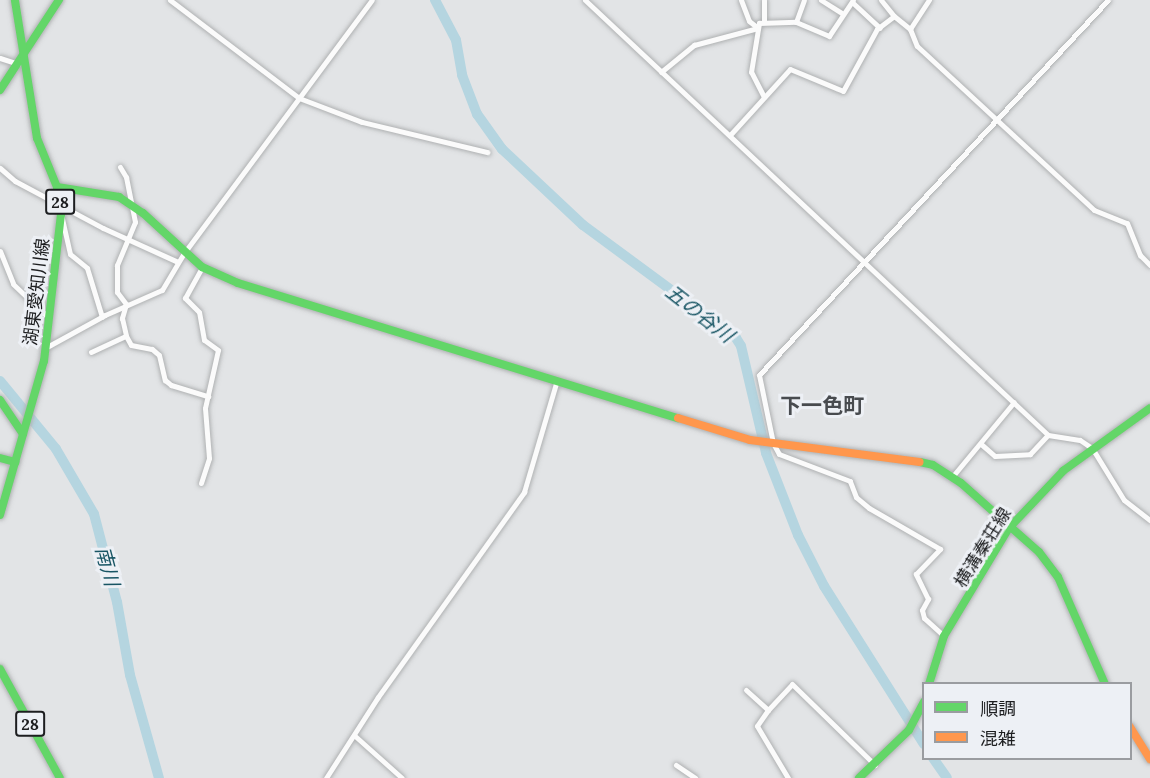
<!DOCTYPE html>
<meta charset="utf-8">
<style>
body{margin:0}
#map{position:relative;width:1150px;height:778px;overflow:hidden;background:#e2e4e6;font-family:Lora,"Noto Sans JP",serif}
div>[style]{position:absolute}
.river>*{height:10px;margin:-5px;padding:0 5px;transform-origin:5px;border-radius:5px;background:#b5d5e0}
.roads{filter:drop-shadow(0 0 2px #afb1b2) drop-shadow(0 0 2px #afb1b2)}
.street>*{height:5px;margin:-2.5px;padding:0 2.5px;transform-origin:2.5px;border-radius:2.5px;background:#fbfbfb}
.fast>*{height:8px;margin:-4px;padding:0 4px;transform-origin:4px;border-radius:4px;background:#63d668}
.slow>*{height:8px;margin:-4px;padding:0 4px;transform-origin:4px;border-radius:4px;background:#ff974d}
span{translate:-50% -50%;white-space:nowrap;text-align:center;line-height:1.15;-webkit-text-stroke:6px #edf0f5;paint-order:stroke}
.shield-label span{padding:2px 4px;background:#edf0f5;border:2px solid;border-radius:4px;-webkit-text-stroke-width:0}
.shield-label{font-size:16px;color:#1d1e20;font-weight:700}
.street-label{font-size:18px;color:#1d1e20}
.water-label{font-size:20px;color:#185564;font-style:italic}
.quarter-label{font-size:21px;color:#484b4f;font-weight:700}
.legend{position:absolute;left:922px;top:682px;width:210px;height:78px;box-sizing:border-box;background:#edf0f5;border:2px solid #9a9ca0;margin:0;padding:8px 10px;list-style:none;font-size:18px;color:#1d1e20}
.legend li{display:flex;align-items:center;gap:12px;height:30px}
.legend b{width:30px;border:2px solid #9a9ca0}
</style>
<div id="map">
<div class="river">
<i style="left:435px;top:0;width:45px;rotate:62.3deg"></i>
<i style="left:456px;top:40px;width:36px;rotate:80deg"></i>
<i style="left:462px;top:75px;width:42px;rotate:69deg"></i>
<i style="left:477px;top:114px;width:43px;rotate:54.5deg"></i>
<i style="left:502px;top:149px;width:111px;rotate:43.2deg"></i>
<i style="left:583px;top:225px;width:190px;rotate:36.4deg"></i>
<i style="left:736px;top:338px;width:9px;rotate:58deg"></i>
<i style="left:741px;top:346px;width:110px;rotate:76.8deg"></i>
<i style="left:766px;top:453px;width:88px;rotate:68.7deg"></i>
<i style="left:798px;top:535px;width:57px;rotate:63deg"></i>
<i style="left:824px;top:586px;width:187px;rotate:57.7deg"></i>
<i style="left:0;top:381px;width:88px;rotate:50.5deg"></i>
<i style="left:56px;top:449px;width:75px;rotate:59.7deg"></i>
<i style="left:94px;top:514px;width:91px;rotate:75.4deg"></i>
<i style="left:117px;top:602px;width:74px;rotate:79.9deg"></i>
<i style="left:130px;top:675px;width:107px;rotate:74.3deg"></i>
<i style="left:933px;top:758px;width:24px;rotate:55deg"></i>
</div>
<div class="roads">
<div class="street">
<i style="left:170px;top:0;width:162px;rotate:37.2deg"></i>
<i style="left:299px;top:98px;width:67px;rotate:20.9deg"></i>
<i style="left:362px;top:122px;width:129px;rotate:13.5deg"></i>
<i style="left:585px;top:0;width:635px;rotate:43.21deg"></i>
<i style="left:1048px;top:435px;width:32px;rotate:9deg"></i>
<i style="left:1080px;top:440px;width:14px;rotate:34deg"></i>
<i style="left:1092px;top:448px;width:61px;rotate:58.4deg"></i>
<i style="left:1124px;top:500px;width:33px;rotate:38deg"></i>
<i style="left:741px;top:0;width:22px;rotate:69deg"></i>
<i style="left:749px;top:21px;width:11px;rotate:38deg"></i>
<i style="left:821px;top:0;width:26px;rotate:32deg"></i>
<i style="left:881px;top:0;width:21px;rotate:51deg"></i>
<i style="left:852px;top:2px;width:38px;rotate:43deg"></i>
<i style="left:764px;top:21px;width:21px;rotate:-90deg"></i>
<i style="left:796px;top:22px;width:23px;rotate:-70deg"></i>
<i style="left:910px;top:29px;width:35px;rotate:-57deg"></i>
<i style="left:0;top:58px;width:19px;rotate:18deg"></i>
<i style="left:661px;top:72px;width:43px;rotate:-39.3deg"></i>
<i style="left:694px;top:45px;width:66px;rotate:-14.9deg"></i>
<i style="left:764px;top:97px;width:28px;rotate:-117deg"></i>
<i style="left:751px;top:72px;width:50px;rotate:-80.7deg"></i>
<i style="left:759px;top:23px;width:37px;rotate:-2deg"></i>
<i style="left:796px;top:22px;width:36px;rotate:23deg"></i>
<i style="left:829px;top:36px;width:43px;rotate:-56.3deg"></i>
<i style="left:730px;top:135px;width:89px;rotate:-47.7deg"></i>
<i style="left:790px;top:69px;width:57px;rotate:22.5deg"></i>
<i style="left:843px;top:91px;width:71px;rotate:-61.3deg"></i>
<i style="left:877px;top:29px;width:21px;rotate:-37deg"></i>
<i style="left:894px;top:16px;width:21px;rotate:39deg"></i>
<i style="left:910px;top:29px;width:18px;rotate:68deg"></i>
<i style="left:917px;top:46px;width:241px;rotate:42.8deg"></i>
<i style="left:1094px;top:210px;width:35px;rotate:22deg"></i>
<i style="left:1127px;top:223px;width:35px;rotate:68deg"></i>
<i style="left:1140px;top:255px;width:14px;rotate:45deg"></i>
<i style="left:120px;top:167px;width:12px;rotate:59deg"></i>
<i style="left:126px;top:177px;width:46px;rotate:78.7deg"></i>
<i style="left:135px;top:222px;width:47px;rotate:112.7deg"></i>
<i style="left:117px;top:265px;width:27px;rotate:90deg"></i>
<i style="left:117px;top:292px;width:15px;rotate:53deg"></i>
<i style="left:126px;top:304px;width:15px;rotate:106deg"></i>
<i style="left:122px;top:318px;width:18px;rotate:77deg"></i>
<i style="left:126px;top:336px;width:10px;rotate:61deg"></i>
<i style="left:131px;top:345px;width:21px;rotate:11deg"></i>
<i style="left:152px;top:349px;width:9px;rotate:41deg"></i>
<i style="left:159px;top:355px;width:26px;rotate:77deg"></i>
<i style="left:165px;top:380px;width:8px;rotate:40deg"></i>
<i style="left:171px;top:385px;width:39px;rotate:17deg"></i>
<i style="left:0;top:168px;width:20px;rotate:41deg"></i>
<i style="left:15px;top:181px;width:100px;rotate:28.1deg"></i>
<i style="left:103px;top:228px;width:82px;rotate:24.4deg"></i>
<i style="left:61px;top:214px;width:41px;rotate:77.3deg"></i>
<i style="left:70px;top:254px;width:22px;rotate:39deg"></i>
<i style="left:87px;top:268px;width:51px;rotate:73deg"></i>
<i style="left:0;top:251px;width:35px;rotate:68deg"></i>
<i style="left:13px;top:284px;width:50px;rotate:43.4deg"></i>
<i style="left:45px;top:348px;width:68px;rotate:-28.8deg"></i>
<i style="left:105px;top:315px;width:62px;rotate:-23.7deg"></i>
<i style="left:162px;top:290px;width:43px;rotate:-59.3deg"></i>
<i style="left:184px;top:253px;width:315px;rotate:-53.4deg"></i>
<i style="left:91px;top:352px;width:38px;rotate:-25deg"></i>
<i style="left:981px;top:444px;width:18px;rotate:41deg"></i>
<i style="left:995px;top:456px;width:35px;rotate:-3deg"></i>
<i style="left:1030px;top:454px;width:26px;rotate:-47deg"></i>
<i style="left:952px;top:477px;width:97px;rotate:-50.4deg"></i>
<i style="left:201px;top:483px;width:26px;rotate:-72deg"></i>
<i style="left:209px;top:458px;width:50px;rotate:-94.6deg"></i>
<i style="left:205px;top:408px;width:59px;rotate:-77.4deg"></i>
<i style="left:218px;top:350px;width:17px;rotate:-144deg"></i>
<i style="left:204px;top:340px;width:28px;rotate:-100deg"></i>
<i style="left:199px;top:312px;width:20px;rotate:-135deg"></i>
<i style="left:185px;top:298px;width:35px;rotate:-61deg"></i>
<i style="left:944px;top:636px;width:27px;rotate:-138deg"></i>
<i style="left:924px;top:618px;width:8px;rotate:-104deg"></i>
<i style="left:922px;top:610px;width:13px;rotate:-61deg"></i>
<i style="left:928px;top:599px;width:28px;rotate:-116deg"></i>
<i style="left:916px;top:574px;width:35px;rotate:-46deg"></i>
<i style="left:940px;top:549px;width:82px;rotate:-150deg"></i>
<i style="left:869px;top:508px;width:17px;rotate:-140deg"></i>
<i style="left:856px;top:497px;width:17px;rotate:-111deg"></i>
<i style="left:850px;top:481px;width:76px;rotate:-159.2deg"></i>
<i style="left:779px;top:454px;width:13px;rotate:-119deg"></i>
<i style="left:773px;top:443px;width:69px;rotate:-101.6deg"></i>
<i style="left:759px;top:375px;width:512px;rotate:-47.06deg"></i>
<i style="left:746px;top:690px;width:30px;rotate:42deg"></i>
<i style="left:768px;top:710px;width:35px;rotate:-47deg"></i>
<i style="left:792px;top:684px;width:116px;rotate:44.3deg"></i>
<i style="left:768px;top:710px;width:19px;rotate:125deg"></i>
<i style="left:757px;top:726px;width:61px;rotate:59.2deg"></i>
<i style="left:355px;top:736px;width:63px;rotate:41.8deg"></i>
<i style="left:676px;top:765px;width:23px;rotate:34deg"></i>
<i style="left:326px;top:778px;width:96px;rotate:-57.3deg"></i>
<i style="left:378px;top:697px;width:252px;rotate:-54.5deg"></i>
<i style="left:524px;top:492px;width:114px;rotate:-73.6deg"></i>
</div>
<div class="fast">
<i style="left:0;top:90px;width:108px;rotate:-56.8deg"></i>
<i style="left:57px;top:187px;width:63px;rotate:9.2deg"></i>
<i style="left:119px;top:197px;width:29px;rotate:34deg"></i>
<i style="left:143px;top:213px;width:80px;rotate:42.5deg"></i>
<i style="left:202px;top:267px;width:39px;rotate:24deg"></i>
<i style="left:238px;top:283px;width:460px;rotate:17.1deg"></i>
<i style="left:0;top:400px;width:41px;rotate:55.9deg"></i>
<i style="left:0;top:458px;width:16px;rotate:15deg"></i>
<i style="left:920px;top:462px;width:13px;rotate:13deg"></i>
<i style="left:933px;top:465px;width:33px;rotate:33deg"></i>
<i style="left:961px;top:483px;width:104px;rotate:41.5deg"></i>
<i style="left:1039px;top:552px;width:31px;rotate:53deg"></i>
<i style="left:1058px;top:577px;width:117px;rotate:66.3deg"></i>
<i style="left:0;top:515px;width:160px;rotate:-74.1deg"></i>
<i style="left:44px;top:361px;width:148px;rotate:-83.4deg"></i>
<i style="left:61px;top:214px;width:27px;rotate:-98deg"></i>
<i style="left:57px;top:187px;width:53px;rotate:-112.2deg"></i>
<i style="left:37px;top:138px;width:140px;rotate:-99.1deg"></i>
<i style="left:0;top:669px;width:124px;rotate:61.2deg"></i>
<i style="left:929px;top:684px;width:50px;rotate:-72.6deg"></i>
<i style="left:944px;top:636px;width:126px;rotate:-59deg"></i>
<i style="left:1009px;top:528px;width:79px;rotate:-46.5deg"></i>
<i style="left:1063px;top:471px;width:107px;rotate:-35.9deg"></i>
<i style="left:859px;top:778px;width:69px;rotate:-43.8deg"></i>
<i style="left:909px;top:730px;width:32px;rotate:-62deg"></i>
</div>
<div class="slow">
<i style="left:678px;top:418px;width:75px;rotate:17deg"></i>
<i style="left:750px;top:440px;width:171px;rotate:7.4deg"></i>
<i style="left:1130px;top:727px;width:38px;rotate:58deg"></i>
</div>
</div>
<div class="shield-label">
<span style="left:60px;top:202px">28</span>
<span style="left:30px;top:724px">28</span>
</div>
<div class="street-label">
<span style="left:37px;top:292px;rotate:-83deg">湖東愛知川線</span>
<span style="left:983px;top:548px;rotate:-58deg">横溝秦荘線</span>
</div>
<div class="water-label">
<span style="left:700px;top:313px;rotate:38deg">五の谷川</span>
<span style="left:108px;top:566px;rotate:75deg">南川</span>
</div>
<div class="quarter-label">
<span style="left:822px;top:406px">下一色町</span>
</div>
<ul class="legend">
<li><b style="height:8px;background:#63d668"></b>順調</li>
<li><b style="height:8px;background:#ff974d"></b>混雑</li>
</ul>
</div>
